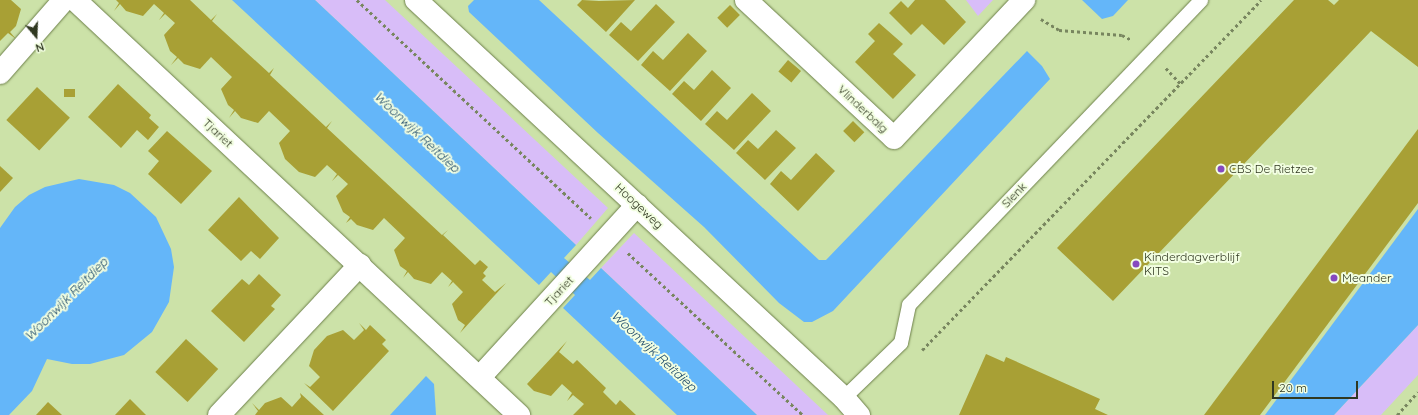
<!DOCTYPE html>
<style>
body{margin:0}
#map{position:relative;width:1418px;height:415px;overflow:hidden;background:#cce2a8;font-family:Quicksand,sans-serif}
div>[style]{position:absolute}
.green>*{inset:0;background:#d8bdf8}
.water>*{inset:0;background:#64b6f9}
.building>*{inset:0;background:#a8a035;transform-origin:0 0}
.path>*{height:2.5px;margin-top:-1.25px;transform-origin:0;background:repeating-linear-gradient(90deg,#78865f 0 3px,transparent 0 6px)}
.roads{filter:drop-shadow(0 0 1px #6c7f49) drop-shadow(0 0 1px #6c7f49)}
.service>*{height:14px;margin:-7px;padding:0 7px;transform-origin:7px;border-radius:7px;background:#fff}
.minor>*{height:22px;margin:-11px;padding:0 11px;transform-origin:11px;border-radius:11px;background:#fff}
.dots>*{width:11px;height:11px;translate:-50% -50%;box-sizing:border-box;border:2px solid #f2fee1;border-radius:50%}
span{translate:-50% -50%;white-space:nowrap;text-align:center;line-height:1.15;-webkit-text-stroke:4px #f2fee1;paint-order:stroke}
.street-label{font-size:12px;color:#303821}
.poi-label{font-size:12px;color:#303821}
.left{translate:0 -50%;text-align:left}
.water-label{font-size:13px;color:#1d496a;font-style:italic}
.north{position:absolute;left:16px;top:16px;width:40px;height:40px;-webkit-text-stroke:3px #f2fee1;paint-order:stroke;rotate:161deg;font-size:11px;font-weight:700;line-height:16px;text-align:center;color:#303821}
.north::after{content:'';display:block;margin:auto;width:14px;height:18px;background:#303821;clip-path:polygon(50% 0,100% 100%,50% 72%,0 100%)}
.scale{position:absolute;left:1272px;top:381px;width:86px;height:18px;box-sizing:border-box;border:2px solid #303821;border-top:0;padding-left:5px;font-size:12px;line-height:14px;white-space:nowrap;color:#303821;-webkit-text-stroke:3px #f2fee1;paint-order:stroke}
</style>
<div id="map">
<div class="green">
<i style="clip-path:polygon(315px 0,385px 0,608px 208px,576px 245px)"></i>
<i style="clip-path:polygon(966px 0,993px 0,978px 16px)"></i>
<i style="clip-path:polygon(634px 233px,828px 415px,757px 415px,601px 268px)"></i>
<i style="clip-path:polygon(1418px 325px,1418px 375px,1381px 415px,1334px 415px)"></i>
</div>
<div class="water">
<i style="clip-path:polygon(232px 0,315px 0,576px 245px,564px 258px,590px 280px,601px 268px,757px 415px,677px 415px,563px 308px,575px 295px,551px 272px,539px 285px)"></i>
<i style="clip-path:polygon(474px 0,539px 0,819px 260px,826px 260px,1027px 51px,1042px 66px,1050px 79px,833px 311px,812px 322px,804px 322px,779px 303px,704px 227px,598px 133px,469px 12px,468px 6px)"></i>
<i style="clip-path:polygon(1082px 0,1128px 0,1113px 16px,1102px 19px)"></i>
<i style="clip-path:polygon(79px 179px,114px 185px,130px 193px,156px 217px,171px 249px,174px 267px,169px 302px,152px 332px,124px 355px,90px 364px,72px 364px,47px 359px,32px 391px,9px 415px,0 415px,0 228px,15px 207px,29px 195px,45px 187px)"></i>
<i style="clip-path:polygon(1418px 209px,1418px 325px,1334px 415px,1265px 415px)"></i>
<i style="clip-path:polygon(426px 376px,434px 384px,436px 415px,390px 415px)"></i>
</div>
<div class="building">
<i style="clip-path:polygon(0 0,11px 0,21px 9px,16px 26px,10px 32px,16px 39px,8px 33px,0 41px)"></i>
<i style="clip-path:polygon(116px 0,190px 0,211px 20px,217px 14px,212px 21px,269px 73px,274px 68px,270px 75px,326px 127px,332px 121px,327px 128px,442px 235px,448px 230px,443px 235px,475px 265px,480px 260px,488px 267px,483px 273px,486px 276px,482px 280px,495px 292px,506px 283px,460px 333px,465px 325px,458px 320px,452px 304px,463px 292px,453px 282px,448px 287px,452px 281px,442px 272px,431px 284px,414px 279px,408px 272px,403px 278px,407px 271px,400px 266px,394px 250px,405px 238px,384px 218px,373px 230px,357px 225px,351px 219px,346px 223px,350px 217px,343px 212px,336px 196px,348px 184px,338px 175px,332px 181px,337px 174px,327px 165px,315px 177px,299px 172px,285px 159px,279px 143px,290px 131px,269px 111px,258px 123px,241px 118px,235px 111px,229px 118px,234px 110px,228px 105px,221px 89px,232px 77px,211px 57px,200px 69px,184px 64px,178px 58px,171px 65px,177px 57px,170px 51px,164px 35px,175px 23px,165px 14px,159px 20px,164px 13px,154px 4px,143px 16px,126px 11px,120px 4px,114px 11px,119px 3px)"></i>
<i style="clip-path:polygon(582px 0,599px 1px,635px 0,606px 32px,577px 5px)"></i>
<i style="clip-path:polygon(915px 0,945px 0,966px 22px,944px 45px,922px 24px,911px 35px,889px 13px,901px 1px,908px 8px)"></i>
<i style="clip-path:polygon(1294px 0,1328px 0,1334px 5px,1339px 0,1418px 0,1418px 67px,1371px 31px,1113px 301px,1057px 248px)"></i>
<i style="clip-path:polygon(656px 4px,675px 22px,638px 61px,609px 35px,621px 22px,631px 31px)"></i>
<i style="left:730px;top:5px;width:14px;height:18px;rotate:45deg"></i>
<i style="clip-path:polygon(879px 23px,903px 44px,893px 54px,916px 75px,893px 99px,855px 62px,875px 41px,868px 34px)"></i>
<i style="clip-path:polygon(688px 33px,707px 51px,670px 91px,641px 65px,653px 51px,663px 60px)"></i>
<i style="left:788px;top:60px;width:17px;height:15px;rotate:40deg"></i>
<i style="clip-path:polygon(712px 70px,731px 88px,701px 121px,672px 94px,684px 81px,694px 90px)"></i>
<i style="clip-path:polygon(118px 84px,151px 115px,149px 118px,159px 127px,148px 140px,137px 130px,121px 148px,88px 117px)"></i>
<i style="left:37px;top:87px;width:45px;height:45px;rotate:43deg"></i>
<i style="left:75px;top:89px;width:8px;height:11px;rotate:90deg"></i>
<i style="clip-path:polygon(752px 93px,771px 111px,734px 150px,705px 124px,717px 111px,727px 120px)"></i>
<i style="left:853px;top:121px;width:16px;height:14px;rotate:45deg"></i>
<i style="clip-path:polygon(1418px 129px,1418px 203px,1260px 415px,1204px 415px)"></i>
<i style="clip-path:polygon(776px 130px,796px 148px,765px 180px,736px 153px,748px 140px,758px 149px)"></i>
<i style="clip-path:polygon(167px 131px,212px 171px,181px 204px,148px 174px,159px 161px,148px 151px)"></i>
<i style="clip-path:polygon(816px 153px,835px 171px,798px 211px,770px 184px,781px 171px,791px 180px)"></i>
<i style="clip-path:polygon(0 166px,13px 178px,0 192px)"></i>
<i style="clip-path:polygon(239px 197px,279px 238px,260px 259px,251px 251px,241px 261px,208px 230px)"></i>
<i style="clip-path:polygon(259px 274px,281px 295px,271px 306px,275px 309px,244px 342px,211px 311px,242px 279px,249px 285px)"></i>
<i style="clip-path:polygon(359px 323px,366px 330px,370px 325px,386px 340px,382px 344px,389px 351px,333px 411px,304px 383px,310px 387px,320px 377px,309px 366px,314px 350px,327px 336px,343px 330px,354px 340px,364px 330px)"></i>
<i style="left:186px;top:339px;width:44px;height:45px;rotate:43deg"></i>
<i style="clip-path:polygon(567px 341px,559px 352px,573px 364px,577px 360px,606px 388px,603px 392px,616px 405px,620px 400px,636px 415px,573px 415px,584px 404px,573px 395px,567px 401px,572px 393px,562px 384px,551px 396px,534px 391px,527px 384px)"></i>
<i style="clip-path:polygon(986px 354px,1004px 362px,1006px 357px,1100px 399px,1095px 409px,1108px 415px,959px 415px)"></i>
<i style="clip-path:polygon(300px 393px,324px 415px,255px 415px,258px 411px,252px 403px,259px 410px,265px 403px,281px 397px,292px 407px,301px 397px)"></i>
<i style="clip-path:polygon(130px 399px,146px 415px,115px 415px)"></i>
<i style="clip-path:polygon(48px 402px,62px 415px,36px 415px)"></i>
</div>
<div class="path">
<i style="left:357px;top:0;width:320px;rotate:43deg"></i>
<i style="left:1041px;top:19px;width:21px;rotate:31deg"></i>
<i style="left:1059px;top:30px;width:63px;rotate:4.5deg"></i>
<i style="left:1122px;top:35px;width:11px;rotate:27deg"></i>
<i style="left:1166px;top:68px;width:21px;rotate:47deg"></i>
<i style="left:628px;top:253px;width:238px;rotate:42.8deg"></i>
<i style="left:922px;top:350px;width:487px;rotate:-45.9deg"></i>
<i style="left:1397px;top:415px;width:31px;rotate:-48deg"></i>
</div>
<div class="roads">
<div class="service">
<i style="left:844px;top:398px;width:79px;rotate:-44deg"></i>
<i style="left:901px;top:343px;width:39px;rotate:-78deg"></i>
<i style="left:909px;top:305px;width:422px;rotate:-46.2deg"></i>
</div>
<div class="minor">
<i style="left:75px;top:0;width:608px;rotate:43.07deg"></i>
<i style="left:416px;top:0;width:584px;rotate:42.92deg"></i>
<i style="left:844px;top:398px;width:23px;rotate:49deg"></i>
<i style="left:746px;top:0;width:202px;rotate:43deg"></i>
<i style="left:894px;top:138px;width:190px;rotate:-46.7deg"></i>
<i style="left:0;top:73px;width:97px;rotate:-48.8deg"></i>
<i style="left:480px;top:377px;width:233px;rotate:-47.6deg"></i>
<i style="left:219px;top:415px;width:206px;rotate:-46.8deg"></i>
</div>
</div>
<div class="dots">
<i style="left:1221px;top:169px;background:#8649bf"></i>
<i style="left:1136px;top:264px;background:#8649bf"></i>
<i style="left:1334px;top:278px;background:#8649bf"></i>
</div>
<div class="street-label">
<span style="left:863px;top:109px;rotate:43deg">Vlinderbalg</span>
<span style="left:218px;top:133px;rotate:43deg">Tjariet</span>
<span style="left:1014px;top:195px;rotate:-46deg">Slenk</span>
<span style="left:639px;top:206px;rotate:43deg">Hoogeweg</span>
<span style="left:559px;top:291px;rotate:-47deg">Tjariet</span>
</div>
<div class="poi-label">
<span class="left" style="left:1229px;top:169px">CBS De Rietzee</span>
<span class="left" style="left:1144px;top:264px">Kinderdagverblijf<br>KITS</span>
<span class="left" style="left:1342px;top:278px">Meander</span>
</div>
<div class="water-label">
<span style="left:417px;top:132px;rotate:43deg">Woonwijk Reitdiep</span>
<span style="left:66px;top:299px;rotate:-45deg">Woonwijk Reitdiep</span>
<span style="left:654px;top:351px;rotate:43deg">Woonwijk Reitdiep</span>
</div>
<div class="north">N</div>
<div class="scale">20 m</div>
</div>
